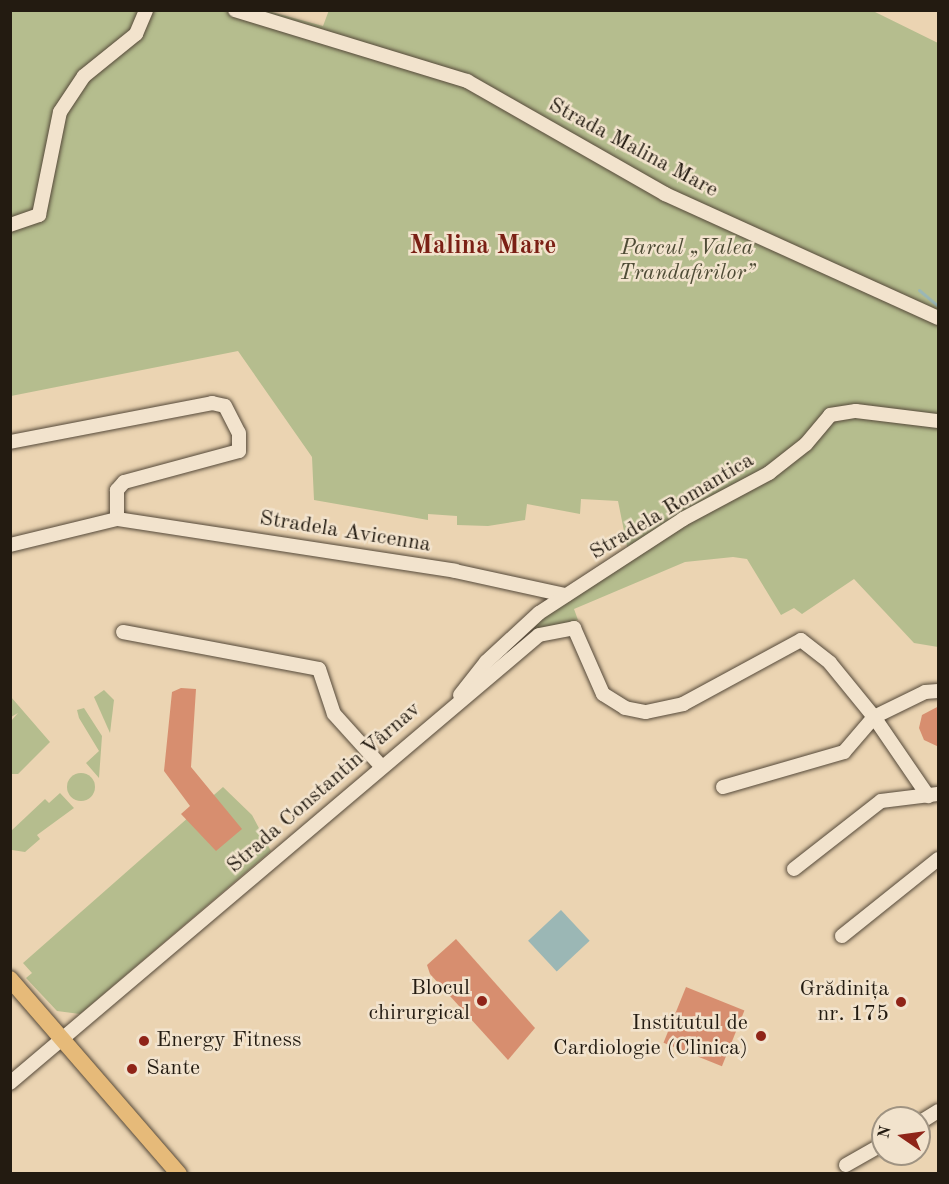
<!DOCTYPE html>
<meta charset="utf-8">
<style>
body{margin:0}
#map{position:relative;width:949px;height:1184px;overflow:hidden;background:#ebd4b2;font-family:"Old Standard TT",serif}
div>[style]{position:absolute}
.green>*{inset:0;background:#b5bd8e}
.round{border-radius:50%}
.water>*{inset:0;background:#9bb7b5;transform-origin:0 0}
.stream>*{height:3px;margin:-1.5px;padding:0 1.5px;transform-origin:1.5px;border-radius:1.5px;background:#9bb7b5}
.building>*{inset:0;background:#d78e6f;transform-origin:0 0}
.roads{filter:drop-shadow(0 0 2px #554939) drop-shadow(0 0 2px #554939)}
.minor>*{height:14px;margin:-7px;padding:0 7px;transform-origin:7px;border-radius:7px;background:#f2e3cd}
.major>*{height:16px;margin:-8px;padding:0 8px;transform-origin:8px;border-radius:8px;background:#e6ba79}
.dots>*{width:16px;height:16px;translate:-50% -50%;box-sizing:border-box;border:3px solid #f2e3cd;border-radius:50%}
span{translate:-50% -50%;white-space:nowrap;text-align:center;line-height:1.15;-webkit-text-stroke:5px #f2e3cd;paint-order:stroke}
.street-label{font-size:22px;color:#231b11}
.park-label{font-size:22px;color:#4f4c36;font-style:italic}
.poi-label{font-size:22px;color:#231b11}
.right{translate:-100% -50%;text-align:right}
.left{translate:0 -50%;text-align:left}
.quarter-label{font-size:26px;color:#7a1f14;font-weight:700}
.frame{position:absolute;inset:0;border:12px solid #231b11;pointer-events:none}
.north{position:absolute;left:871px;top:1106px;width:60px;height:60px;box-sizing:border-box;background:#f2e3cd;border:2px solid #9f9382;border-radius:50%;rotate:283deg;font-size:16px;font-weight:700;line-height:24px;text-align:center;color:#231b11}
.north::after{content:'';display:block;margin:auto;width:21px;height:27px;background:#8f2418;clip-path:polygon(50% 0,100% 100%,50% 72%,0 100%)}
</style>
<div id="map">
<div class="green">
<i style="clip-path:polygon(329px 10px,871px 10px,938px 43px,938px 647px,914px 643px,854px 579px,802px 614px,794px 608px,781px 615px,747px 559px,733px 557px,685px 562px,574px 609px,578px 620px,529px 633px,547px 613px,630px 561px,618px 501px,581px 499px,580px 514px,527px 504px,525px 520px,488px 526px,457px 525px,457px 516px,428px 514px,428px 520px,314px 500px,312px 457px,238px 351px,11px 396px,11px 11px,268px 11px,323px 26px)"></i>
<i style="clip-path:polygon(104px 690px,114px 700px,110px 733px,94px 697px)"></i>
<i style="clip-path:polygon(11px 697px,50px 742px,18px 774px,11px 774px,11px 721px,18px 713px,11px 717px)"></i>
<i style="clip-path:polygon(84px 708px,102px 736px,99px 778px,86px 763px,99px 751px,79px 718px,77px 710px)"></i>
<i class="round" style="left:67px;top:773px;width:28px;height:28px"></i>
<i style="clip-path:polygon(223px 787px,252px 815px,271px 851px,80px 1014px,57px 1011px,26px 978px,32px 973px,23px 963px)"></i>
<i style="clip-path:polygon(60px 793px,74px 808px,37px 835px,40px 839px,25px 852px,12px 850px,11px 831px,45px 799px,49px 803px)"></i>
</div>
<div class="water">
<i style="left:561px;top:910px;width:42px;height:45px;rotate:47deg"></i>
</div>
<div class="stream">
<i style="left:919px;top:290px;width:25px;rotate:40deg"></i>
</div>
<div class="building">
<i style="clip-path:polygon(181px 688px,196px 689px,191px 767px,242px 829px,216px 851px,181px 814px,190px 806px,164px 771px,172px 692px)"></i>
<i style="clip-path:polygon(939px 706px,939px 747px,924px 740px,919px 728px,922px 715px)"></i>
<i style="clip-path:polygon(456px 939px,535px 1028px,508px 1060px,430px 974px,427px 965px)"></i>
<i style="left:686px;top:987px;width:63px;height:60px;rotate:22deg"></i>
</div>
<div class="roads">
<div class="minor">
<i style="left:235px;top:10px;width:243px;rotate:17deg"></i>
<i style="left:467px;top:81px;width:228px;rotate:29.7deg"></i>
<i style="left:665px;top:194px;width:300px;rotate:24.4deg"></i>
<i style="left:10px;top:225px;width:31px;rotate:-19deg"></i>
<i style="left:39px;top:215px;width:105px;rotate:-78.5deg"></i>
<i style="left:60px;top:112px;width:43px;rotate:-56.3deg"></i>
<i style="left:84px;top:76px;width:67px;rotate:-38.9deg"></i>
<i style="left:136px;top:34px;width:26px;rotate:-67deg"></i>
<i style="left:10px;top:442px;width:206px;rotate:-10.9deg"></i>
<i style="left:212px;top:403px;width:13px;rotate:13deg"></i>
<i style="left:225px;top:406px;width:30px;rotate:63deg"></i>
<i style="left:239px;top:433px;width:18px;rotate:90deg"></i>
<i style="left:239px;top:451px;width:119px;rotate:164.9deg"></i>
<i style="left:124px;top:482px;width:11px;rotate:131deg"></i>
<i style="left:117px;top:490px;width:29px;rotate:90deg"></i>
<i style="left:10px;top:545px;width:110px;rotate:-13.7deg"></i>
<i style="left:117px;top:519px;width:342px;rotate:8.7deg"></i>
<i style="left:455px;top:571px;width:113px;rotate:12.3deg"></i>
<i style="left:123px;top:632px;width:199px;rotate:10.7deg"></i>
<i style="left:319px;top:669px;width:47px;rotate:71.6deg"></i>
<i style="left:334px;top:714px;width:70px;rotate:47.9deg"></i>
<i style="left:460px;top:695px;width:42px;rotate:-51.8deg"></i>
<i style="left:486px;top:662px;width:72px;rotate:-42.8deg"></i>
<i style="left:539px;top:613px;width:172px;rotate:-33.1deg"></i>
<i style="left:683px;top:519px;width:98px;rotate:-28.1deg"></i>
<i style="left:769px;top:473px;width:47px;rotate:-38.1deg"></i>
<i style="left:806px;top:444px;width:38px;rotate:-50deg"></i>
<i style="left:830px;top:415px;width:26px;rotate:-9deg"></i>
<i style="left:856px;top:411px;width:83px;rotate:7deg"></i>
<i style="left:723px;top:787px;width:126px;rotate:-16.1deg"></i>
<i style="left:844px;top:752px;width:46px;rotate:-49.4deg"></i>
<i style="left:874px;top:717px;width:96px;rotate:55.6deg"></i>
<i style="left:794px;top:869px;width:110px;rotate:-38deg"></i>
<i style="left:881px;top:801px;width:57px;rotate:-7deg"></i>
<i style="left:842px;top:936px;width:123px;rotate:-38.7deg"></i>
<i style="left:10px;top:1083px;width:693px;rotate:-40.26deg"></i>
<i style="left:539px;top:635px;width:36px;rotate:-11deg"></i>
<i style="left:574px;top:628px;width:72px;rotate:66.3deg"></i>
<i style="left:603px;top:694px;width:26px;rotate:32deg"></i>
<i style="left:625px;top:708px;width:21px;rotate:11deg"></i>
<i style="left:646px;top:712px;width:38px;rotate:-12deg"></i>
<i style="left:683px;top:704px;width:134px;rotate:-28.5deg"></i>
<i style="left:801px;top:640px;width:37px;rotate:38deg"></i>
<i style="left:830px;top:663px;width:70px;rotate:50.8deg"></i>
<i style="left:874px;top:717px;width:57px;rotate:-26.1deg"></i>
<i style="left:925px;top:692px;width:13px;rotate:-4deg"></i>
<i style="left:919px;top:1123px;width:22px;rotate:-32deg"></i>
<i style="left:846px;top:1165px;width:43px;rotate:-29.6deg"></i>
</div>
<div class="major">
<i style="left:10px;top:979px;width:258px;rotate:49.1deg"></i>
</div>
</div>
<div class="dots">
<i style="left:482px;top:1001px;background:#8f2418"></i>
<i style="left:901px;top:1002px;background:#8f2418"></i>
<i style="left:761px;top:1036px;background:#8f2418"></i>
<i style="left:144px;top:1041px;background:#8f2418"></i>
<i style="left:132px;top:1069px;background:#8f2418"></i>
</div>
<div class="street-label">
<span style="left:633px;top:148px;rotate:28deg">Strada Malina Mare</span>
<span style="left:672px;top:507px;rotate:-31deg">Stradela Romantica</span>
<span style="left:345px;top:532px;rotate:9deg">Stradela Avicenna</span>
<span style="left:324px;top:788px;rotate:-41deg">Strada Constantin Vârnav</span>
</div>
<div class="park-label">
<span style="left:687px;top:261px">Parcul „Valea<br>Trandafirilor”</span>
</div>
<div class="poi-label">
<span class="right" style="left:470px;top:1001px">Blocul<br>chirurgical</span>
<span class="right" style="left:889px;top:1002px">Grădinița<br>nr. 175</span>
<span class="right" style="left:748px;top:1036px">Institutul de<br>Cardiologie (Clinica)</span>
<span class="left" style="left:156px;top:1041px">Energy Fitness</span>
<span class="left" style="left:146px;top:1069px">Sante</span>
</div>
<div class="quarter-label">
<span style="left:483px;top:247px">Malina Mare</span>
</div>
<div class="frame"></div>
<div class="north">N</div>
</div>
